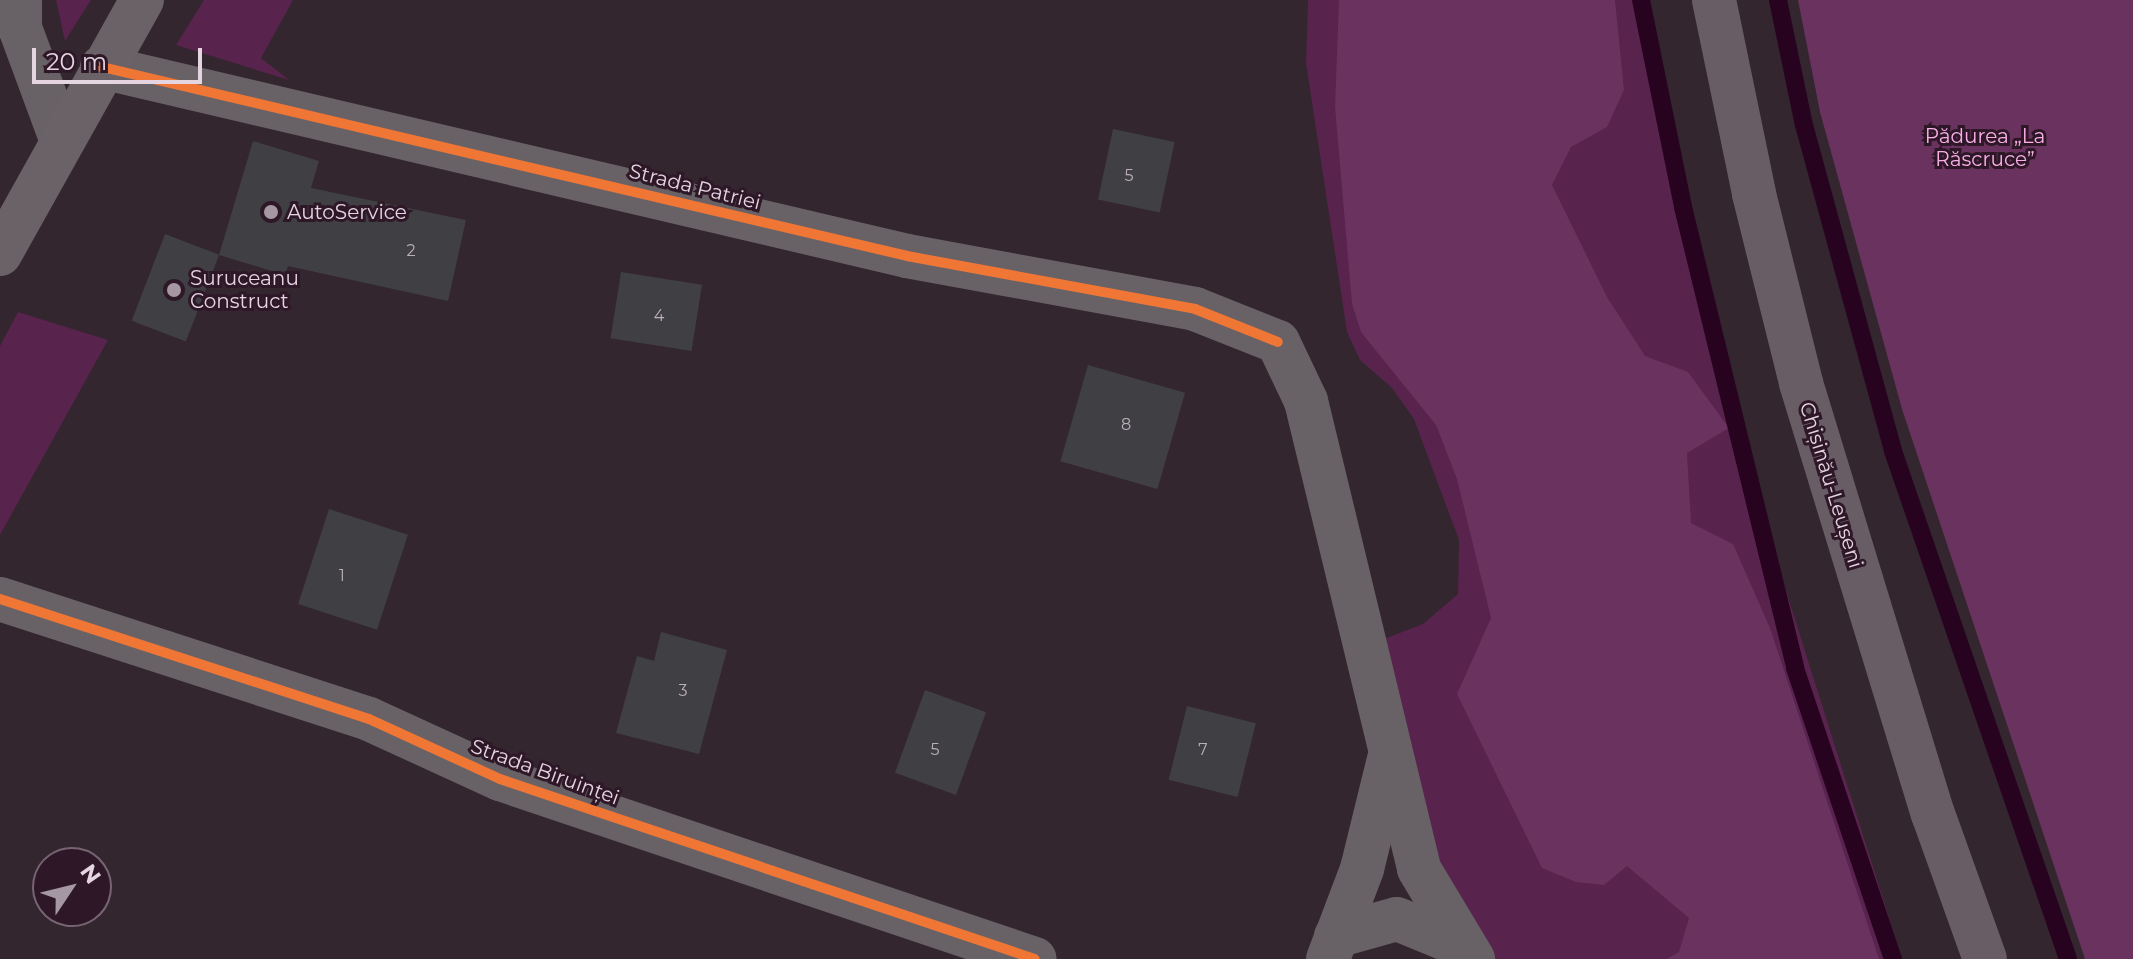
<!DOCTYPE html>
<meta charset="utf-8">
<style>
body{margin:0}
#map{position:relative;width:2133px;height:959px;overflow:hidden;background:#33262f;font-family:Montserrat,sans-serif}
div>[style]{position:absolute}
.green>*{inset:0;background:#58234d}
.forest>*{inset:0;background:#6a325e}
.stream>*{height:18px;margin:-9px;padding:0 9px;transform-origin:9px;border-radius:9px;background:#270320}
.building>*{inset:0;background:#3f3f44;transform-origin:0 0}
.minor>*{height:44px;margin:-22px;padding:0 22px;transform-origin:22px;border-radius:22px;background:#686266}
.major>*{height:44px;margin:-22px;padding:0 22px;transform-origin:22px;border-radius:22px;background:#6a6267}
.highway>*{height:44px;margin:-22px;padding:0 22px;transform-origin:22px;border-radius:22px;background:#685d65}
.cycleway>*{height:10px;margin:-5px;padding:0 5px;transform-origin:5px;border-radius:5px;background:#f07635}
.dots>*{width:22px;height:22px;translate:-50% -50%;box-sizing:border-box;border:4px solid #2e1828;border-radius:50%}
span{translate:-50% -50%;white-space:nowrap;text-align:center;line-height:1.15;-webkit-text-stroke:6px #2e1828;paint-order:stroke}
.number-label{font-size:16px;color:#bbb0b9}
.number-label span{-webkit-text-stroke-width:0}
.park-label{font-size:20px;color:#f9aee6}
.street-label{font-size:20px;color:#e4d5e0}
.poi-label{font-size:20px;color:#e4d5e0}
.left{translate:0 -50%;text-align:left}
.north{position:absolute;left:32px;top:847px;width:80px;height:80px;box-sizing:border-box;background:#2e1828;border:2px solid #776472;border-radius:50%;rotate:55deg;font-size:22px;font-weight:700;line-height:32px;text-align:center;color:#e4d5e0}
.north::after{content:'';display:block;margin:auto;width:28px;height:36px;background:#a698a2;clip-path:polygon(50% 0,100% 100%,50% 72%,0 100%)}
.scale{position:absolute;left:32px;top:48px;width:170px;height:36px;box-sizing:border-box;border:4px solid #e4d5e0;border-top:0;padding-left:10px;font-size:24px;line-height:28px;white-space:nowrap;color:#e4d5e0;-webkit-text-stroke:6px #2e1828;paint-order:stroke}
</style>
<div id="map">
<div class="green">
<i style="clip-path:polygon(56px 0,91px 0,65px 41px)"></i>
<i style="clip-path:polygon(204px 0,293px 0,261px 58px,289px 80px,176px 45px)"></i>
<i style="clip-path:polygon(1308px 0,1634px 0,1713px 359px,1902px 959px,1494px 959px,1443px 897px,1384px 639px,1423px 624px,1458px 594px,1459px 540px,1414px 419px,1392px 388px,1360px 360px,1347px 332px,1306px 63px)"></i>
<i style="clip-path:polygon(18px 312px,108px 340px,0 535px,0 346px)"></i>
</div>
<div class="forest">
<i style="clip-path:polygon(1339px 0,1615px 0,1624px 90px,1607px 127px,1571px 147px,1552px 185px,1607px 297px,1645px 356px,1688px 372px,1729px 428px,1687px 453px,1691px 523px,1733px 544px,1770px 628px,1879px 959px,1667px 959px,1679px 952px,1689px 918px,1627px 866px,1604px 885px,1576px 882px,1542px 868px,1457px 694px,1491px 618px,1457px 479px,1436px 425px,1361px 332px,1352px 304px,1335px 107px)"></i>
<i style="clip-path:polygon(1798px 0,2133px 0,2133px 959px,2085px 959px,1902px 409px,1820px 112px)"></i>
</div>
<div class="stream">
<i style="left:1641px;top:0;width:211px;rotate:78.5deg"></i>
<i style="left:1683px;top:207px;width:474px;rotate:76.3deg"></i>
<i style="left:1795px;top:668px;width:307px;rotate:71.4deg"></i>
<i style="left:1778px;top:0;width:128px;rotate:78.3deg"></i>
<i style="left:1804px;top:125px;width:338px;rotate:74.7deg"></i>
<i style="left:1893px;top:451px;width:537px;rotate:70.99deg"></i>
</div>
<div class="building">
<i style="left:1113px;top:129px;width:63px;height:72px;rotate:12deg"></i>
<i style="clip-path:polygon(253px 141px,319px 161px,311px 188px,466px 220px,448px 301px,288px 266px,285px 275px,219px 255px)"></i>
<i style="left:165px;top:234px;width:58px;height:93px;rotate:21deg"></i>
<i style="left:621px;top:272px;width:82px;height:67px;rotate:9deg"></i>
<i style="left:1088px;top:365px;width:101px;height:100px;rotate:16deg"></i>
<i style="left:329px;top:509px;width:83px;height:100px;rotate:18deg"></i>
<i style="clip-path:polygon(661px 632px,727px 650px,699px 754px,616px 733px,637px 656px,654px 661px)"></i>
<i style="left:925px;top:690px;width:65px;height:88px;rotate:20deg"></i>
<i style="left:1187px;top:706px;width:71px;height:76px;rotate:14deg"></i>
</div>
<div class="minor">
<i style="left:20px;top:0;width:28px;rotate:90deg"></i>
<i style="left:20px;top:28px;width:118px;rotate:69.7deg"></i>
<i style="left:102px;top:67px;width:827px;rotate:13.21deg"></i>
<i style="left:907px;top:256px;width:293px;rotate:10.4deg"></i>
<i style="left:1195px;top:309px;width:89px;rotate:21.7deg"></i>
<i style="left:1278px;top:342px;width:65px;rotate:64.6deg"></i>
<i style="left:1306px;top:401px;width:481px;rotate:76.4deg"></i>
<i style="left:1419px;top:869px;width:105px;rotate:59deg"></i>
<i style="left:0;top:599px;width:388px;rotate:18deg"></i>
<i style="left:369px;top:719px;width:144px;rotate:24.6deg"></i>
<i style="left:500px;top:779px;width:564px;rotate:18.6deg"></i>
<i style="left:1336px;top:936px;width:63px;rotate:-15.6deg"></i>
<i style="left:1397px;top:919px;width:71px;rotate:22.2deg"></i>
<i style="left:1328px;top:959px;width:96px;rotate:-69.3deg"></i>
<i style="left:1362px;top:869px;width:113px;rotate:-76.2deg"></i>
</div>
<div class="major">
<i style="left:0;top:254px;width:291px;rotate:-60.8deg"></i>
</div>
<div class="highway">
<i style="left:1714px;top:0;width:198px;rotate:78.3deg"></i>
<i style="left:1754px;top:194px;width:195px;rotate:76deg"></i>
<i style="left:1801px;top:383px;width:451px;rotate:73deg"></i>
<i style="left:1933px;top:814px;width:154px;rotate:70.3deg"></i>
</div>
<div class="cycleway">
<i style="left:102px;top:67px;width:827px;rotate:13.21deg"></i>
<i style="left:907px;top:256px;width:293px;rotate:10.4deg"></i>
<i style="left:1195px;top:309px;width:89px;rotate:21.7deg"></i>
<i style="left:0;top:599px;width:388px;rotate:18deg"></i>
<i style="left:369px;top:719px;width:144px;rotate:24.6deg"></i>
<i style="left:500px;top:779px;width:564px;rotate:18.6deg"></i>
</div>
<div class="dots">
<i style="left:271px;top:212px;background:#a698a2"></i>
<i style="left:174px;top:290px;background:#a698a2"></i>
</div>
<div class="number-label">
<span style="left:1129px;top:176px">5</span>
<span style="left:411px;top:251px">2</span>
<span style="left:659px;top:316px">4</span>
<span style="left:1126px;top:425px">8</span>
<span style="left:342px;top:576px">1</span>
<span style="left:683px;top:691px">3</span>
<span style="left:935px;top:750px">5</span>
<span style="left:1203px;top:750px">7</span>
</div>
<div class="park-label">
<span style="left:1985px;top:148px">Pădurea „La<br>Răscruce”</span>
</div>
<div class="street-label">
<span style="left:695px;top:187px;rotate:14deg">Strada Patriei</span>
<span style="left:1831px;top:485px;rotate:73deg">Chișinău-Leușeni</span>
<span style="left:545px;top:772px;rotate:20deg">Strada Biruinței</span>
</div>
<div class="poi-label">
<span class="left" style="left:287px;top:212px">AutoService</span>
<span class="left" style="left:190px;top:290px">Suruceanu<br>Construct</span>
</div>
<div class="north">N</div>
<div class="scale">20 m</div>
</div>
